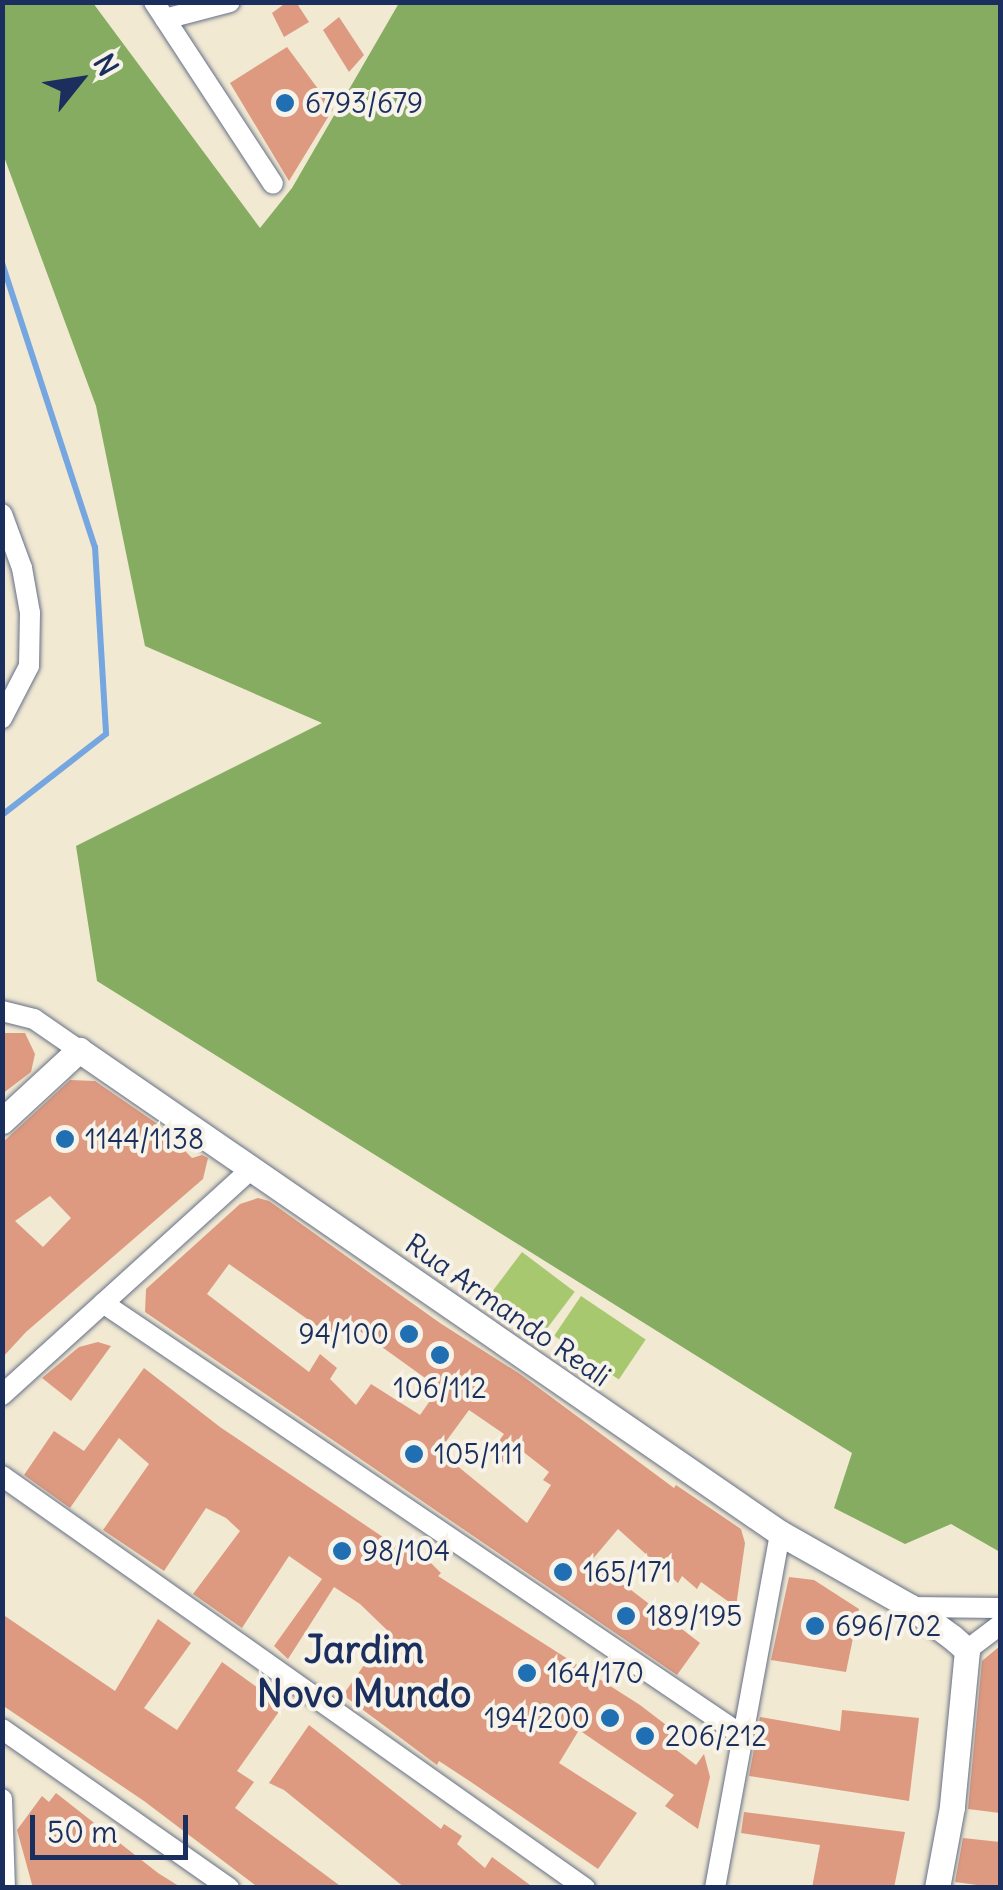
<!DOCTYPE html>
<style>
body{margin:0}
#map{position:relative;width:1003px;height:1890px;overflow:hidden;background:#f1e9d2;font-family:Delius,sans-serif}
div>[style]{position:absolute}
.green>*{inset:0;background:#a8c86f;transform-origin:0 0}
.forest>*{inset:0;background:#86ac62}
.stream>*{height:6px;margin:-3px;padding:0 3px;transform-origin:3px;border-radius:3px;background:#75a6e0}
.building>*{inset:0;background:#dd9a80}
.roads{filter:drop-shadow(0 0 2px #667087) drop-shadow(0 0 2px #667087)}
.minor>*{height:20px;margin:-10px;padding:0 10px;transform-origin:10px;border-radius:10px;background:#fff}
.tertiary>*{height:25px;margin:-12.5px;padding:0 12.5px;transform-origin:12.5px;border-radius:12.5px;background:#fff}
.dots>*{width:28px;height:28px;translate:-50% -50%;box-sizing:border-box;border:5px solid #f7f3e8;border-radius:50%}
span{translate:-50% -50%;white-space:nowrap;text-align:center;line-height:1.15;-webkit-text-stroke:8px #f7f3e8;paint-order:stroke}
.poi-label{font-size:28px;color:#1b2f5e}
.left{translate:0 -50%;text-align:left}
.right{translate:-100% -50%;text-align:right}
.street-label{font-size:28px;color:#1b2f5e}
.district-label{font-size:38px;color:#1b2f5e;font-weight:700}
.frame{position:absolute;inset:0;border:5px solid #1b2f5e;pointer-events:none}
.north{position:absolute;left:30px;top:30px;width:100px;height:100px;-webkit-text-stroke:8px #f7f3e8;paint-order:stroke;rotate:60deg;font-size:28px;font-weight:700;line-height:40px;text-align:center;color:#1b2f5e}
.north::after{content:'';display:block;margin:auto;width:35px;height:45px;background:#1b2f5e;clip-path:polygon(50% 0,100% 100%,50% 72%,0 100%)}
.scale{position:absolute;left:30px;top:1815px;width:158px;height:45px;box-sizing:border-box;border:5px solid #1b2f5e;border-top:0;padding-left:12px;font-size:30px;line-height:35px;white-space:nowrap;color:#1b2f5e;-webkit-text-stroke:8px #f7f3e8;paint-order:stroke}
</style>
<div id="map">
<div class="green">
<i style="left:522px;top:1252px;width:66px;height:56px;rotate:37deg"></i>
<i style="left:581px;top:1296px;width:78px;height:48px;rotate:34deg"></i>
</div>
<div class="forest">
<i style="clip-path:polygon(3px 2px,93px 3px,260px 228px,292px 188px,399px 3px,1000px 3px,1000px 1552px,951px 1524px,905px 1544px,834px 1508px,852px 1453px,97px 981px,76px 846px,322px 723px,145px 646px,96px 406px,3px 154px)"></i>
</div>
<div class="stream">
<i style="left:2px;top:263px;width:299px;rotate:71.9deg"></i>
<i style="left:95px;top:547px;width:187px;rotate:86.6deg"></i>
<i style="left:106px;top:734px;width:132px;rotate:142.1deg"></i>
</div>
<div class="building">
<i style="clip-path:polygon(287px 2px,296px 2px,309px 22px,284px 37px,272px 13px)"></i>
<i style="clip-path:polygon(339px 17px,364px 55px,349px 72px,323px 30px)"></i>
<i style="clip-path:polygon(287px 47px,333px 109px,289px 181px,230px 83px)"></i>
<i style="clip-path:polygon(2px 1033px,25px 1033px,35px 1054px,31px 1072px,2px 1094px)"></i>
<i style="clip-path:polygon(evenodd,70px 1080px,95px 1081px,162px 1127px,192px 1158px,202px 1155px,208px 1158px,203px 1179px,26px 1332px,2px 1358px,2px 1143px,70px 1080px,50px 1196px,71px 1218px,43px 1247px,15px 1221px,50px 1196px)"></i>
<i style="clip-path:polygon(evenodd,258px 1198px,269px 1201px,440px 1323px,520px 1374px,674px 1488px,676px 1485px,741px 1529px,745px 1543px,736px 1607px,701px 1582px,697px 1589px,682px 1576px,678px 1583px,618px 1529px,592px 1560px,700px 1643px,677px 1675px,145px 1312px,146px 1289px,240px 1204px,258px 1198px,229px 1264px,337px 1340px,350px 1324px,439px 1388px,420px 1415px,371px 1384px,356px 1405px,330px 1379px,337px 1368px,320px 1354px,309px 1372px,207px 1294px,229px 1264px,258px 1198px,469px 1410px,504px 1434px,491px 1452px,505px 1464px,517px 1447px,549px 1472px,543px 1480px,551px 1485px,527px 1523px,439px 1451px,469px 1410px)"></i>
<i style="clip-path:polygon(98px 1342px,111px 1346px,71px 1401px,42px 1378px,79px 1347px)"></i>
<i style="clip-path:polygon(144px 1368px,220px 1427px,405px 1552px,407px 1549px,432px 1564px,441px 1573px,438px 1576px,640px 1705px,674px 1731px,666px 1742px,696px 1765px,704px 1754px,710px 1777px,698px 1829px,665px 1806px,674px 1795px,579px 1730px,559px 1763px,637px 1813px,598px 1869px,471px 1782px,439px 1761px,437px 1765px,343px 1695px,388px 1631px,360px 1604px,334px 1587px,288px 1659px,274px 1646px,322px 1579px,289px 1556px,242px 1628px,193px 1594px,240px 1531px,226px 1518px,206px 1508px,164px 1571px,103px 1530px,149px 1464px,119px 1438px,70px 1508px,24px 1475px,54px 1431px,84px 1451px)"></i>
<i style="clip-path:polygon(789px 1577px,814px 1580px,859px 1609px,846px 1672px,771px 1660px)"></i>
<i style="clip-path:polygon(2px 1614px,115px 1691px,158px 1619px,191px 1643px,144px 1708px,177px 1730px,222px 1662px,283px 1706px,237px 1771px,254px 1782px,235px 1808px,343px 1888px,259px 1888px,144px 1801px,2px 1705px)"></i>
<i style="clip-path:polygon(1000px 1646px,1000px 1813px,968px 1809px,982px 1661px)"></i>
<i style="clip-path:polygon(842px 1710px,919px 1718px,909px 1801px,749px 1776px,760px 1717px,840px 1731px)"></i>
<i style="clip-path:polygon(309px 1725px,441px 1829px,444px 1824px,462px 1836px,457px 1844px,485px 1868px,492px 1857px,534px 1888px,405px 1888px,284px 1790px,269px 1783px)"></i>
<i style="clip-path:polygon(56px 1793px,158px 1873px,182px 1888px,33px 1888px,17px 1830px,42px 1796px,49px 1802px)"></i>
<i style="clip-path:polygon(744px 1812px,905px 1832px,894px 1888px,812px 1888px,820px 1845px,741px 1833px)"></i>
<i style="clip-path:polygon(963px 1838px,1000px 1842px,1000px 1888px,955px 1882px)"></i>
</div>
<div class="roads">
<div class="minor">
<i style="left:154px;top:2px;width:217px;rotate:56.8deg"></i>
<i style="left:165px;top:19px;width:67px;rotate:-14.7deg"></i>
<i style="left:2px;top:514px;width:58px;rotate:69.7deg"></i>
<i style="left:22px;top:568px;width:46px;rotate:79.9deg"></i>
<i style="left:30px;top:613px;width:53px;rotate:91.1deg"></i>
<i style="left:29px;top:666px;width:59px;rotate:117.4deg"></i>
<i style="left:2px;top:1011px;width:33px;rotate:14deg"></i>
<i style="left:34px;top:1019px;width:55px;rotate:34.6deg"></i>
<i style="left:103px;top:1303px;width:773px;rotate:34.08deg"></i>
<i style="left:2px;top:1395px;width:336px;rotate:-42.2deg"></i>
<i style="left:2px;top:1476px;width:714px;rotate:35.25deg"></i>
<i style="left:911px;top:1607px;width:89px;rotate:0.6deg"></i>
<i style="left:967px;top:1650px;width:41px;rotate:-37.1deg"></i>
<i style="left:2px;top:1729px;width:277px;rotate:35deg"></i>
<i style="left:2px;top:1799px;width:89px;rotate:88.1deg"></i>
<i style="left:715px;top:1888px;width:361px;rotate:-79.6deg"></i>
</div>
<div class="tertiary">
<i style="left:2px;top:1121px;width:105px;rotate:-42.7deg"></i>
<i style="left:79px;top:1050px;width:851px;rotate:34.57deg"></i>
<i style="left:780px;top:1533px;width:150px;rotate:29.5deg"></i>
<i style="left:911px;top:1607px;width:51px;rotate:36.2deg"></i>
<i style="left:952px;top:1637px;width:20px;rotate:41deg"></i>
<i style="left:967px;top:1650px;width:158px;rotate:95.5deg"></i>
<i style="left:952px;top:1807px;width:82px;rotate:100.5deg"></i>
</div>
</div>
<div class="dots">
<i style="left:285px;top:103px;background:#1f6fb2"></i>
<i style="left:65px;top:1139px;background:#1f6fb2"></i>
<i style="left:409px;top:1334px;background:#1f6fb2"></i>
<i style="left:440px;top:1355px;background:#1f6fb2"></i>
<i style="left:414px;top:1454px;background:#1f6fb2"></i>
<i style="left:342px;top:1551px;background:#1f6fb2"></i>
<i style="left:563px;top:1572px;background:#1f6fb2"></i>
<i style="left:626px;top:1616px;background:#1f6fb2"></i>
<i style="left:815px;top:1626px;background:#1f6fb2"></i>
<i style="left:527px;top:1673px;background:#1f6fb2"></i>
<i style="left:610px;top:1718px;background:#1f6fb2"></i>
<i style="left:645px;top:1736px;background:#1f6fb2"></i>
</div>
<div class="poi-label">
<span class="left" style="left:305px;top:103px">6793/679</span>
<span class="left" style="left:85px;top:1139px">1144/1138</span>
<span class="right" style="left:389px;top:1334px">94/100</span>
<span style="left:440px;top:1388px">106/112</span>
<span class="left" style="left:434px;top:1454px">105/111</span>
<span class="left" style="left:362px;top:1551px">98/104</span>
<span class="left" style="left:583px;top:1572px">165/171</span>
<span class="left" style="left:646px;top:1616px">189/195</span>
<span class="left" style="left:835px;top:1626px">696/702</span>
<span class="left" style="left:547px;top:1673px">164/170</span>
<span class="right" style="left:590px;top:1718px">194/200</span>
<span class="left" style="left:665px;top:1736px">206/212</span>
</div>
<div class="street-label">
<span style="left:508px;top:1310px;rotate:35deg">Rua Armando Reali</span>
</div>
<div class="district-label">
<span style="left:364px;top:1672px">Jardim<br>Novo Mundo</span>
</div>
<div class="frame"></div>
<div class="north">N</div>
<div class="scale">50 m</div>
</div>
